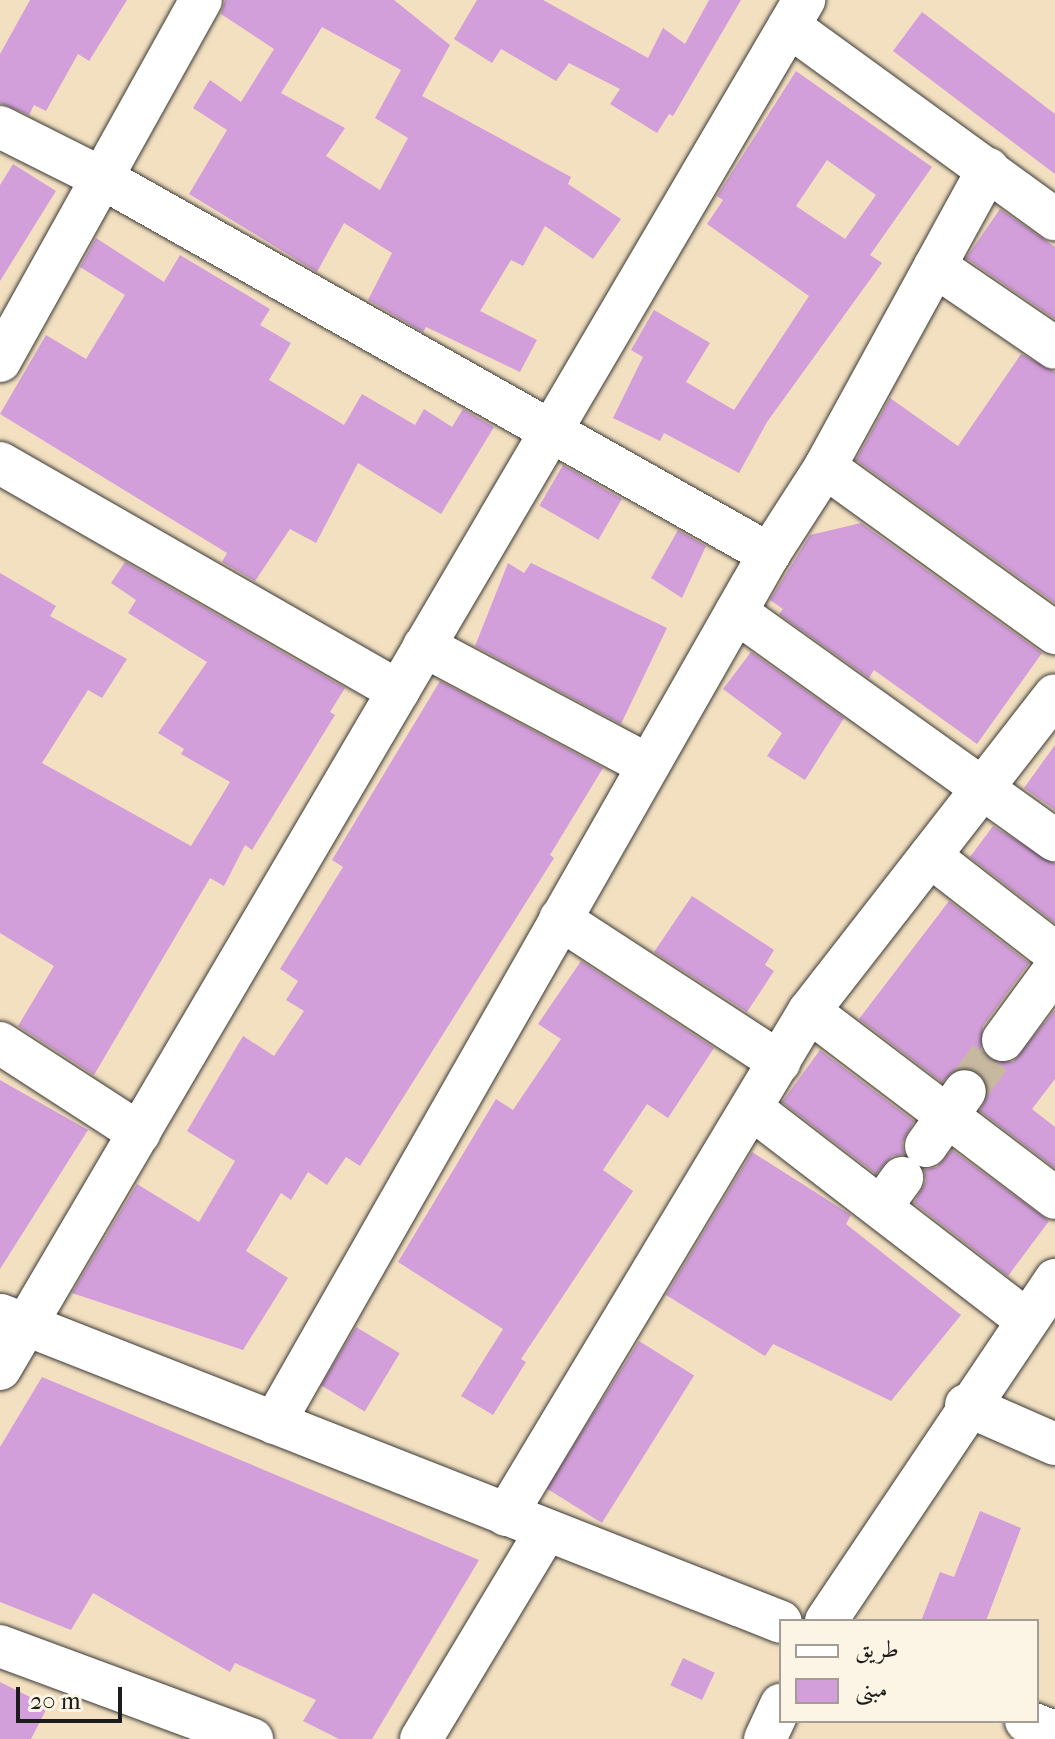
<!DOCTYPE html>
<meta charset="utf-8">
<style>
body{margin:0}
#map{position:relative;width:1055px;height:1739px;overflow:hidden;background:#f2e0c1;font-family:"IM FELL French Canon",Amiri,serif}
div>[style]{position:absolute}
.building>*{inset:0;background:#d39fda;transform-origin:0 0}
.street-tunnel>*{height:42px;margin-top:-21px;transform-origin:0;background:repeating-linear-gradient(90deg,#c7b9a0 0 42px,transparent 0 63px)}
.roads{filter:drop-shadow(0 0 2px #3c3935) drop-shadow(0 0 2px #3c3935)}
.street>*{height:42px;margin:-21px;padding:0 21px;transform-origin:21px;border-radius:21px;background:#fff}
span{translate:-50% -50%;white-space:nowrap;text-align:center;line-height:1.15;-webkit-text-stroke:6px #fcf5e5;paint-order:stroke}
.legend{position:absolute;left:779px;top:1619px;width:260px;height:104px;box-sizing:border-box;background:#fcf5e5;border:2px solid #a29e95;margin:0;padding:10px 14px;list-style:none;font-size:24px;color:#1c1c1c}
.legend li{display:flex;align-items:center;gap:16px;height:40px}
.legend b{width:40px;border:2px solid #a29e95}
.scale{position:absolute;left:16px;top:1687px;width:106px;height:36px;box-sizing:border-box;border:4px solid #1c1c1c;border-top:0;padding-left:10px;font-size:24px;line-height:28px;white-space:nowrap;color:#1c1c1c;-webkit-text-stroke:6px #fcf5e5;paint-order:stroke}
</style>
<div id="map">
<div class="building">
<i style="clip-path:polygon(30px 0,127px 0,89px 61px,78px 54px,46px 111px,34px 105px,29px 115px,0 103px,0 54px)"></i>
<i style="clip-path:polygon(evenodd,225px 0,394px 0,450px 45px,422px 96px,571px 177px,568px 184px,621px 219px,593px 259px,545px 226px,523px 266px,511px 260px,480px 311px,537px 340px,520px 372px,426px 327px,423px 332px,368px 300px,392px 253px,344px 223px,317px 272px,189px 194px,227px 130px,193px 108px,210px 80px,241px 102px,274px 49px,221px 14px,225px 0,322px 27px,401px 70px,375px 118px,408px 138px,380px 190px,326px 156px,345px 128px,281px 93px,322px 27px)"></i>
<i style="clip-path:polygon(477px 0,543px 0,648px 58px,663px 28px,685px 44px,709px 0,741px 0,673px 116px,669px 114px,657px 133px,610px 104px,620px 89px,569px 63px,556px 81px,501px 49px,492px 63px,454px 39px)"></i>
<i style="clip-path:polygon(922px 12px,1055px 114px,1055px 174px,893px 51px)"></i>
<i style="clip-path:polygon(evenodd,796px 71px,932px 167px,870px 255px,882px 263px,767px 422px,739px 473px,664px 433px,660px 441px,613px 418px,643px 357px,631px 350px,654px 310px,710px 343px,686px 382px,734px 410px,809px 296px,707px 224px,723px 200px,717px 196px,796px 71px,827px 160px,876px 195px,845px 239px,796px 206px,827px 160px)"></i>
<i style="clip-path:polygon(13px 164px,56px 191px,0 281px,0 185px)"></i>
<i style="clip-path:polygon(1000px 209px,1055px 247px,1055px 319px,966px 258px)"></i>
<i style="clip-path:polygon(96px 238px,164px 282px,180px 255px,270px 309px,260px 325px,291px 343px,269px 380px,344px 425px,362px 394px,415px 425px,424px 409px,452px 427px,463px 409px,494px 427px,441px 514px,358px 463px,316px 543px,290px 529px,255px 581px,222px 562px,227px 553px,0 414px,46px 335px,86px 359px,125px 295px,80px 267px)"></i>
<i style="clip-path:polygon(1021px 354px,1055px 372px,1055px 603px,856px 460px,890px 398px,958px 446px)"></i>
<i style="left:563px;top:465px;width:68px;height:47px;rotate:30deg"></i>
<i style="clip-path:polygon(861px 523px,1042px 653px,977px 744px,874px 670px,869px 678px,779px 614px,783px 609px,770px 600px,810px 535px)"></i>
<i style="clip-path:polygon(678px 530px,706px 546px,682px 598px,651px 578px)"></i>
<i style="clip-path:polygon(125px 562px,345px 688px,330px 712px,335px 715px,252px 850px,245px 845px,224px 886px,210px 878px,94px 1075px,18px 1026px,54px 966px,0 933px,0 573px,56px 606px,50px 616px,127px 659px,102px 698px,88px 690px,42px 763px,191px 846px,230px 782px,181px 754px,184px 749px,158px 733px,207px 662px,128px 613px,136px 600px,111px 583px)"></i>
<i style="clip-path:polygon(508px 563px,524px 573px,531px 563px,667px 628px,621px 724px,475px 646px)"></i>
<i style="clip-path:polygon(751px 652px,844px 718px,805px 780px,767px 756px,782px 733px,723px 689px)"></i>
<i style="clip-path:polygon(440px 681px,603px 768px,550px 855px,554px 858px,360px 1166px,346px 1157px,327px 1185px,308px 1172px,291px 1200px,281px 1193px,246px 1251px,288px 1278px,243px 1350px,72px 1293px,137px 1184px,199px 1222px,235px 1161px,187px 1131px,243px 1036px,274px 1056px,304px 1011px,286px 1000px,298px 981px,280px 969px,343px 867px,332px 860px)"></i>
<i style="clip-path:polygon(1055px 745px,1055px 810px,1024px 788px)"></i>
<i style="clip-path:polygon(993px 826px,1055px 864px,1055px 923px,970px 857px)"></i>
<i style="clip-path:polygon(692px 896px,774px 950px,765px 965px,774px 971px,747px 1012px,654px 952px)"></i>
<i style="clip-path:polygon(949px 901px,1029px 963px,983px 1026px,981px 1049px,988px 1059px,1013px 1062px,1055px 1010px,1055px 1079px,1032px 1109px,1055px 1127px,1055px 1168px,980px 1111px,989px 1092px,979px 1072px,956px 1069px,942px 1082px,859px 1019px)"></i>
<i style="clip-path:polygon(581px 961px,714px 1048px,668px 1118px,647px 1104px,603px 1170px,633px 1191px,521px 1359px,526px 1362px,493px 1415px,461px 1396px,503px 1329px,398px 1262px,496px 1099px,513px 1110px,561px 1039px,538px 1024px)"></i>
<i style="clip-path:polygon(820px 1050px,914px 1121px,902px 1143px,904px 1154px,892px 1156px,876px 1174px,782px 1102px)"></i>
<i style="clip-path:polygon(0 1080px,88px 1130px,0 1269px)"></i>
<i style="clip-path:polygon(952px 1150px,1049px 1221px,1008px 1276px,914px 1203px,926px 1181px,924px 1170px,937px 1167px)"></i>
<i style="clip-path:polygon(752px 1152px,851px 1215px,846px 1224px,961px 1315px,891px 1401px,773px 1344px,765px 1356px,666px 1295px)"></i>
<i style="left:356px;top:1327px;width:51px;height:68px;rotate:31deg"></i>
<i style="left:639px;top:1341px;width:65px;height:174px;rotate:32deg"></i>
<i style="clip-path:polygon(42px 1377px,479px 1560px,372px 1739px,339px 1739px,303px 1721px,316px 1700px,235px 1663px,230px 1672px,93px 1593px,71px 1630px,0 1602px,0 1447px)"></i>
<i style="clip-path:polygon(980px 1511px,1021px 1528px,986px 1621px,921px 1621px,940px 1572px,954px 1577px)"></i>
<i style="left:683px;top:1658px;width:35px;height:30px;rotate:25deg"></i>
<i style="clip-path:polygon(0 1682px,48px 1706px,31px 1739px,0 1739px)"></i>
</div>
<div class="street-tunnel">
<i style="left:965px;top:1091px;width:64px;rotate:-53.3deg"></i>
</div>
<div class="roads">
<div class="street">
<i style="left:789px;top:26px;width:329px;rotate:36deg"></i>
<i style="left:0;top:127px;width:114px;rotate:26.6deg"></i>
<i style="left:102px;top:178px;width:766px;rotate:29.41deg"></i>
<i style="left:935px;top:266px;width:145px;rotate:34.3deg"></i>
<i style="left:0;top:361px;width:413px;rotate:-60.9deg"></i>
<i style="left:0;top:463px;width:459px;rotate:29.8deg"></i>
<i style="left:825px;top:467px;width:284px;rotate:35.8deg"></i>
<i style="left:736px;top:612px;width:392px;rotate:35.6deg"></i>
<i style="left:424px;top:646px;width:254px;rotate:28deg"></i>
<i style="left:930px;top:856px;width:158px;rotate:37.8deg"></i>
<i style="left:560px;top:919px;width:262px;rotate:33.1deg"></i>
<i style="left:809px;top:1011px;width:309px;rotate:37.2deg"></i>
<i style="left:1003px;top:1040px;width:88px;rotate:-53.8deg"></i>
<i style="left:0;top:1043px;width:166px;rotate:32.9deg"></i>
<i style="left:751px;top:1108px;width:347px;rotate:37.6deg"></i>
<i style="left:926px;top:1146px;width:67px;rotate:-54.7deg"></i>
<i style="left:881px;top:1207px;width:36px;rotate:-54deg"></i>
<i style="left:1px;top:1315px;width:838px;rotate:21.48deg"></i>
<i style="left:0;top:1369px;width:1588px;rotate:-59.57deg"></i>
<i style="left:966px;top:1405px;width:97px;rotate:23.7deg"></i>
<i style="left:274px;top:1423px;width:1000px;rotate:-60.33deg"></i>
<i style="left:769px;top:554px;width:103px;rotate:-57.2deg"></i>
<i style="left:825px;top:467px;width:340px;rotate:-61.3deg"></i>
<i style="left:506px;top:1515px;width:588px;rotate:-58.99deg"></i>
<i style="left:809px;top:1011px;width:400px;rotate:-52.1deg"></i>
<i style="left:826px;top:1621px;width:411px;rotate:-56.1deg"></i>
<i style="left:0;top:1646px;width:269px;rotate:20.3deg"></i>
<i style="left:1026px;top:1721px;width:31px;rotate:21deg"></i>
<i style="left:421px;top:1739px;width:243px;rotate:-59deg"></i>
<i style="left:765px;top:1739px;width:38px;rotate:-65deg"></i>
</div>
</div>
<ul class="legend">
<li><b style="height:10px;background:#fff"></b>طريق</li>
<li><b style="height:22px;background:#d39fda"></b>مبنى</li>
</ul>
<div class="scale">20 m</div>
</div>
